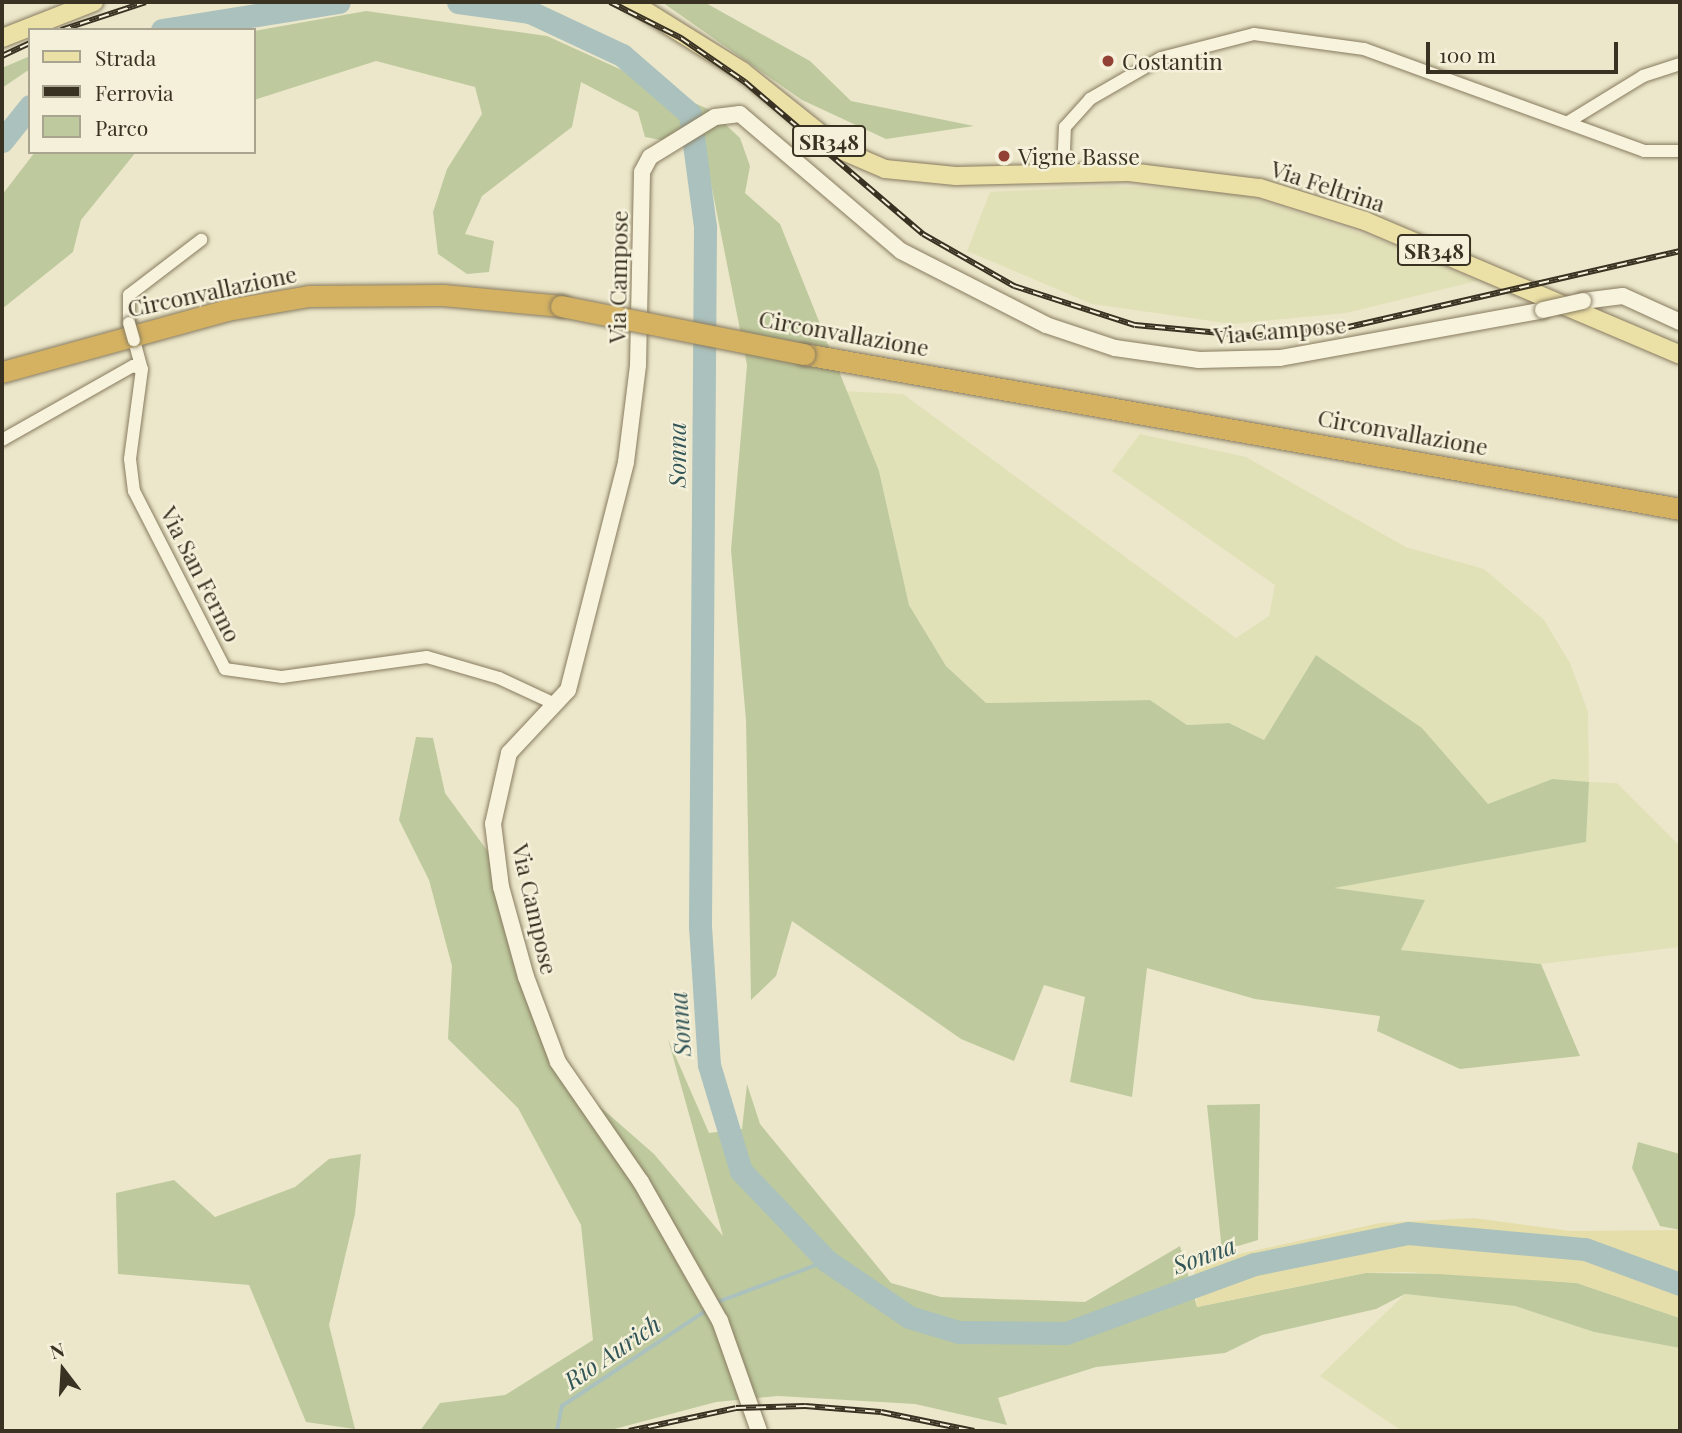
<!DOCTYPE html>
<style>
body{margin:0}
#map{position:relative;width:1682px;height:1433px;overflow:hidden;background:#ece7ca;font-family:"Playfair Display",serif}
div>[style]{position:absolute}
.farmland>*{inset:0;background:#e1e1b8}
.green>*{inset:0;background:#beca9e}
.sand>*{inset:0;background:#e5deaa}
.stream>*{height:3.5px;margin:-1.75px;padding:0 1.75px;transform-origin:1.75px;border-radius:1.75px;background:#aac1bd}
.river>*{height:23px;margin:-11.5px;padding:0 11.5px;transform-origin:11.5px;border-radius:11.5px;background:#aac1bd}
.roads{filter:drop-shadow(0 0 2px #887b60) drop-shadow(0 0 2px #887b60)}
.street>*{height:12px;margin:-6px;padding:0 6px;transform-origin:6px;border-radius:6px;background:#f7f3dd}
.secondary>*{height:16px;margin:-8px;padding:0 8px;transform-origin:8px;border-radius:8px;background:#f7f3dd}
.primary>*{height:18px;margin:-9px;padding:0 9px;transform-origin:9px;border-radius:9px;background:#ebe0a6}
.highway>*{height:21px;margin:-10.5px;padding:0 10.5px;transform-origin:10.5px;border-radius:10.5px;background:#d4b262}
.rail>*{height:6px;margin-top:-3px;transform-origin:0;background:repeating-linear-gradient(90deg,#f4f0d9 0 10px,#393122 0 20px);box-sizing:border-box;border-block:2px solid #393122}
.bridges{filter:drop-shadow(0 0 2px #887b60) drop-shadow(0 0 2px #887b60)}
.street-bridge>*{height:12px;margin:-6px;padding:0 6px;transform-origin:6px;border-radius:6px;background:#f7f3dd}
.secondary-bridge>*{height:16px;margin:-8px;padding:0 8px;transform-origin:8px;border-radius:8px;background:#f7f3dd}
.highway-bridge>*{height:21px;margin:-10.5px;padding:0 10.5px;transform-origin:10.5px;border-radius:10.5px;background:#d4b262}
.dots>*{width:19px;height:19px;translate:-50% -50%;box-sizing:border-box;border:4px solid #f4f0d9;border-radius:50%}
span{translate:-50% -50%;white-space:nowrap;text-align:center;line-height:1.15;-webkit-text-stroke:5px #f4f0d9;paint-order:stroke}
.shield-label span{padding:2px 5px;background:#f4f0d9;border:2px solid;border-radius:5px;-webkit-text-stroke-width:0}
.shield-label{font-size:21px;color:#393122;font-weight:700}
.poi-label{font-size:23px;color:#393122}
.left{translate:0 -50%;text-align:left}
.street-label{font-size:23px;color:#393122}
.water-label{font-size:24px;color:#325558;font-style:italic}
.frame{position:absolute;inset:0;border:4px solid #393122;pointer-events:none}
.legend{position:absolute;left:28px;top:28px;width:228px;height:126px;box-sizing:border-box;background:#f4f0d9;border:2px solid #a9a490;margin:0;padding:9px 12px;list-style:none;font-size:21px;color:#393122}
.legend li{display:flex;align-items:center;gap:14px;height:35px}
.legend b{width:35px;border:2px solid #a9a490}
.north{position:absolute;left:28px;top:1335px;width:70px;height:70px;-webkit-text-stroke:5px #f4f0d9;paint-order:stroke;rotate:343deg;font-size:19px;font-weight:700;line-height:28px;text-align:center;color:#393122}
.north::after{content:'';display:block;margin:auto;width:24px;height:32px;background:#393122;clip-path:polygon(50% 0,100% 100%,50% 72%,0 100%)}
.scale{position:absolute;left:1426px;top:42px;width:192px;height:32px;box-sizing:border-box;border:4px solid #393122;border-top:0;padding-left:9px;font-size:21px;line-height:24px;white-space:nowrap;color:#393122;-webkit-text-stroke:5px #f4f0d9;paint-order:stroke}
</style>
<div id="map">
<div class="farmland">
<i style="clip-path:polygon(1112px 186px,1232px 191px,1378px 239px,1477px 281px,1346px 313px,1232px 324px,1092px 304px,967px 251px,990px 192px)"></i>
<i style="clip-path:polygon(842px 391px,903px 394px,1236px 638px,1269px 616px,1275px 585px,1112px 471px,1140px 434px,1246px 457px,1406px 547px,1484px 569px,1544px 620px,1570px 663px,1588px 712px,1589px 782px,1617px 783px,1680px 846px,1680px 947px,1541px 964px,1401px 950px,1424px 900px,1331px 888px,1586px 842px,1552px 779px,1488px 805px,1422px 728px,1316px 655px,1264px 740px,1229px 723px,1187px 725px,1150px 700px,986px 703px,946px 666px,909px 605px,879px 471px)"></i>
<i style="clip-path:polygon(1405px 1294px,1515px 1306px,1594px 1332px,1680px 1348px,1680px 1431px,1402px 1431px,1320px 1376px)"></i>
</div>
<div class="green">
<i style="clip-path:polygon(662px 2px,704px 2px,810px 61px,851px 101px,974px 126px,886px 139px,802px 100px)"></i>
<i style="clip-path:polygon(366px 11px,547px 36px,710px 110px,740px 138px,750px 166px,745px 193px,780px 224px,879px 471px,909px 605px,946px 666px,986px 703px,1150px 700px,1187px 725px,1229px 723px,1264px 740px,1316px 655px,1422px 728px,1488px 804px,1552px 779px,1589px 782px,1586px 842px,1334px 888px,1425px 900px,1401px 950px,1541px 964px,1580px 1056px,1460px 1069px,1377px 1031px,1380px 1016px,1255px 999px,1147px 968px,1132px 1097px,1070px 1082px,1085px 997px,1044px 985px,1014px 1061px,961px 1039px,792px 921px,776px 976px,751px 1000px,746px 720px,731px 550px,747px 365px,704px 148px,645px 137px,638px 112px,581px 82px,572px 127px,482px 196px,465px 234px,494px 241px,489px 272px,467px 274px,438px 254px,433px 212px,447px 169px,482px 114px,475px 87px,376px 61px,254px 100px,254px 31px)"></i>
<i style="clip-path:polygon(30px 56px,30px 69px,2px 88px,2px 68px)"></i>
<i style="clip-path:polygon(35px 152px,136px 152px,81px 220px,73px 252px,2px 309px,2px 195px)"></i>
<i style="clip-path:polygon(416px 737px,433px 738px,445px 793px,489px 853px,551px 1064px,654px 1154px,723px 1236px,668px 1039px,709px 1133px,742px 1129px,747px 1084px,760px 1124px,891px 1283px,941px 1297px,1085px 1302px,1180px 1246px,1197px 1307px,1365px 1273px,1470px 1274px,1577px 1283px,1680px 1318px,1680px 1348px,1594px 1332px,1515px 1306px,1405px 1294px,1376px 1309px,1262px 1335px,1225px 1353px,1096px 1367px,998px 1398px,1007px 1425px,915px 1404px,778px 1396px,716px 1402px,607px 1431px,420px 1431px,440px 1403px,505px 1395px,593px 1340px,581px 1225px,518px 1108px,448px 1039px,452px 966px,429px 880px,399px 820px)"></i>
<i style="clip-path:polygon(1260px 1104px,1258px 1240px,1222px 1251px,1207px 1105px)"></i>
<i style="clip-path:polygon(1638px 1142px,1680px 1154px,1680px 1230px,1660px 1226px,1632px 1168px)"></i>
<i style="clip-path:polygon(361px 1154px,355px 1214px,329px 1325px,355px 1429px,306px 1422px,249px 1285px,118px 1274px,116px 1193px,174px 1180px,215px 1217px,295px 1187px,329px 1159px)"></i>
</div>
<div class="sand">
<i style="clip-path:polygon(1474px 1218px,1570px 1231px,1680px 1230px,1680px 1318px,1577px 1283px,1407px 1272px,1365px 1273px,1197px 1307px,1194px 1264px,1380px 1223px)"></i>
</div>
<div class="stream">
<i style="left:718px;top:1302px;width:116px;rotate:-20.6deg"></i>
<i style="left:557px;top:1431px;width:25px;rotate:-79deg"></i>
<i style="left:562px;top:1406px;width:170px;rotate:-33.5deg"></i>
</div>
<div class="river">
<i style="left:458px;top:2px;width:73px;rotate:7.9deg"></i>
<i style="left:530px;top:12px;width:102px;rotate:25.1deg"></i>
<i style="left:622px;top:55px;width:90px;rotate:40.9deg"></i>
<i style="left:690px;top:114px;width:114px;rotate:82.4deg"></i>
<i style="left:705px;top:227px;width:699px;rotate:90.41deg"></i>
<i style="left:700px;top:926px;width:139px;rotate:86.3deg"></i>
<i style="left:709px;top:1065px;width:111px;rotate:73.2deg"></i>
<i style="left:741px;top:1171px;width:124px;rotate:46.3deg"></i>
<i style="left:827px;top:1261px;width:99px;rotate:34.3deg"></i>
<i style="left:909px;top:1317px;width:52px;rotate:16.7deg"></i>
<i style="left:959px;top:1332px;width:107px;rotate:0.5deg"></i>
<i style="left:1066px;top:1333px;width:201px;rotate:-20.1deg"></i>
<i style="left:1255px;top:1264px;width:156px;rotate:-11.5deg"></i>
<i style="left:1408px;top:1233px;width:178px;rotate:5.2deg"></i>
<i style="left:1585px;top:1249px;width:101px;rotate:20.2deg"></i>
<i style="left:162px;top:30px;width:179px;rotate:-9deg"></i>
<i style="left:2px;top:141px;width:45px;rotate:-51.3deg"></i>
</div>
<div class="roads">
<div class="street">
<i style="left:1568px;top:122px;width:88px;rotate:-31.5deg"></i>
<i style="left:1643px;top:76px;width:39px;rotate:-18deg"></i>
<i style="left:1063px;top:172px;width:45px;rotate:-87.5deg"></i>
<i style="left:1065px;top:127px;width:38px;rotate:-48deg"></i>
<i style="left:1090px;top:99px;width:82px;rotate:-30deg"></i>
<i style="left:1161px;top:58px;width:96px;rotate:-14.5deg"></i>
<i style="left:1254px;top:34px;width:111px;rotate:7.8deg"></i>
<i style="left:1364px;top:49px;width:298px;rotate:20deg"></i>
<i style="left:1644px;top:151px;width:36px"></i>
<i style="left:129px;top:323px;width:28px;rotate:-90deg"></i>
<i style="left:129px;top:295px;width:91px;rotate:-37.4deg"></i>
<i style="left:134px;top:340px;width:30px;rotate:75deg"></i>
<i style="left:142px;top:369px;width:91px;rotate:97.6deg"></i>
<i style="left:130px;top:459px;width:32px;rotate:83deg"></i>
<i style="left:134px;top:491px;width:200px;rotate:62.9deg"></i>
<i style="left:225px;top:669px;width:58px;rotate:8deg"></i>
<i style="left:282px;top:677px;width:146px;rotate:-7.9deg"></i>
<i style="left:427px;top:657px;width:75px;rotate:16.3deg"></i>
<i style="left:499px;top:678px;width:62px;rotate:24.9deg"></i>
<i style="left:2px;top:440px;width:150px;rotate:-29.5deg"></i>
<i style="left:133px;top:366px;width:9px;rotate:18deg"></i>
</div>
<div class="secondary">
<i style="left:1583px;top:301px;width:40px;rotate:-7.1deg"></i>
<i style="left:1623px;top:296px;width:63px;rotate:24.5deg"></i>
<i style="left:759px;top:1431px;width:117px;rotate:-109.5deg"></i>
<i style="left:720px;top:1321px;width:160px;rotate:-119.6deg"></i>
<i style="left:641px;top:1182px;width:146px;rotate:-124.7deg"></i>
<i style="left:558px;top:1062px;width:91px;rotate:-110.6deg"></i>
<i style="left:526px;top:977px;width:93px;rotate:-105.5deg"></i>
<i style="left:501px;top:887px;width:64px;rotate:-97.2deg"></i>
<i style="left:493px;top:824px;width:73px;rotate:-77.3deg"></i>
<i style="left:509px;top:753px;width:86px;rotate:-46.9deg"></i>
<i style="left:568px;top:690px;width:235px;rotate:-75.7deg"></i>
<i style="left:626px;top:462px;width:98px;rotate:-82.9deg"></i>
<i style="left:638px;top:365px;width:193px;rotate:-88.8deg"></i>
<i style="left:642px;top:172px;width:17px;rotate:-62deg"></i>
<i style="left:650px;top:157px;width:76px;rotate:-31.6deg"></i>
<i style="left:715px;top:117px;width:25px;rotate:-7deg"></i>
<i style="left:740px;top:114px;width:211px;rotate:40.4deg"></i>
<i style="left:901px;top:251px;width:163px;rotate:27deg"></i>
<i style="left:1046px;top:325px;width:73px;rotate:18.4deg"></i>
<i style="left:1115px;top:348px;width:85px;rotate:8.1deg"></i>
<i style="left:1199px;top:360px;width:81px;rotate:-1.4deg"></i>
<i style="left:1280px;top:358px;width:267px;rotate:-10.3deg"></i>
</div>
<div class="primary">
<i style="left:631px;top:2px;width:131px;rotate:31.9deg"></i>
<i style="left:742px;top:71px;width:127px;rotate:38.6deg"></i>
<i style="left:841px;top:150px;width:48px;rotate:23.4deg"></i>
<i style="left:885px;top:169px;width:71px;rotate:5.6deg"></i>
<i style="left:956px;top:176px;width:173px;rotate:-1.3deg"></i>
<i style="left:1129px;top:172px;width:132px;rotate:7deg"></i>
<i style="left:1260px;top:188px;width:110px;rotate:17.4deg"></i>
<i style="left:1365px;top:221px;width:342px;rotate:23deg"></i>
<i style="left:2px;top:38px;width:99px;rotate:-21.4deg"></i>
</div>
<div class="highway">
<i style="left:804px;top:354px;width:890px;rotate:10.03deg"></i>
<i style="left:2px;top:372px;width:233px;rotate:-15.4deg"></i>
<i style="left:227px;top:310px;width:83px;rotate:-9.7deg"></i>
<i style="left:309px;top:296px;width:134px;rotate:-0.4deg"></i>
<i style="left:443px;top:295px;width:119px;rotate:5.3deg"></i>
</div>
</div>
<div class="rail">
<i style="left:610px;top:2px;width:80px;rotate:26.9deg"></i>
<i style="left:681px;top:38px;width:78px;rotate:34.5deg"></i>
<i style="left:745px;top:82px;width:234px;rotate:40.5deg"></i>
<i style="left:923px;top:234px;width:105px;rotate:29.7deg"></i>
<i style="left:1014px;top:286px;width:127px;rotate:17.9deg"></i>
<i style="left:1135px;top:325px;width:118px;rotate:5.4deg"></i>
<i style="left:1252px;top:336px;width:92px;rotate:-5deg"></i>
<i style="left:1344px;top:328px;width:345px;rotate:-12.9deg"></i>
<i style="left:61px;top:30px;width:89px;rotate:-18.2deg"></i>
<i style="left:2px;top:56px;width:31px;rotate:-25deg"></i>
<i style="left:629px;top:1431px;width:109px;rotate:-12.1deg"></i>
<i style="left:736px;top:1408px;width:69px;rotate:-1.7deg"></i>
<i style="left:805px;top:1406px;width:76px;rotate:4.5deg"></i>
<i style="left:881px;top:1412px;width:95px;rotate:11.5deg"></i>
</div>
<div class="bridges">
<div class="street-bridge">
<i style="left:129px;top:323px;width:18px;rotate:74deg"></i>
</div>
<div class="secondary-bridge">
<i style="left:1543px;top:310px;width:41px;rotate:-12.7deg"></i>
</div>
<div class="highway-bridge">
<i style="left:561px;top:306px;width:248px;rotate:11.2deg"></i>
</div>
</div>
<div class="dots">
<i style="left:1108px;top:61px;background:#934134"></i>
<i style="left:1004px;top:156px;background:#934134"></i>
</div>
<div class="shield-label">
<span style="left:829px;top:141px">SR348</span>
<span style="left:1434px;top:250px">SR348</span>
</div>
<div class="poi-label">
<span class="left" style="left:1122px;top:61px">Costantin</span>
<span class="left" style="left:1018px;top:156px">Vigne Basse</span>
</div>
<div class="street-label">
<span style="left:1328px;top:186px;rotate:18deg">Via Feltrina</span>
<span style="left:618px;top:277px;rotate:-89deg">Via Campose</span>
<span style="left:212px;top:291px;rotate:-12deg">Circonvallazione</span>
<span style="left:1280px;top:330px;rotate:-5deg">Via Campose</span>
<span style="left:844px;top:333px;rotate:10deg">Circonvallazione</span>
<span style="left:1403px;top:432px;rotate:10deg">Circonvallazione</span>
<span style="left:201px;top:574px;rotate:63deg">Via San Fermo</span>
<span style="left:535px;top:909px;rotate:77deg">Via Campose</span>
</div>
<div class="water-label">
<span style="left:677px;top:455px;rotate:-90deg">Sonna</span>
<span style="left:680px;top:1024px;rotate:-94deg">Sonna</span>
<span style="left:1204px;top:1255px;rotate:-20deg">Sonna</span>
<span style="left:612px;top:1352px;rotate:-34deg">Rio Aurich</span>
</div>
<div class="frame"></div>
<ul class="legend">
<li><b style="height:9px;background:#ebe0a6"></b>Strada</li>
<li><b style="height:9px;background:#393122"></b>Ferrovia</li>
<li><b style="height:19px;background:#beca9e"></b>Parco</li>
</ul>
<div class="north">N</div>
<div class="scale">100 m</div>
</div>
